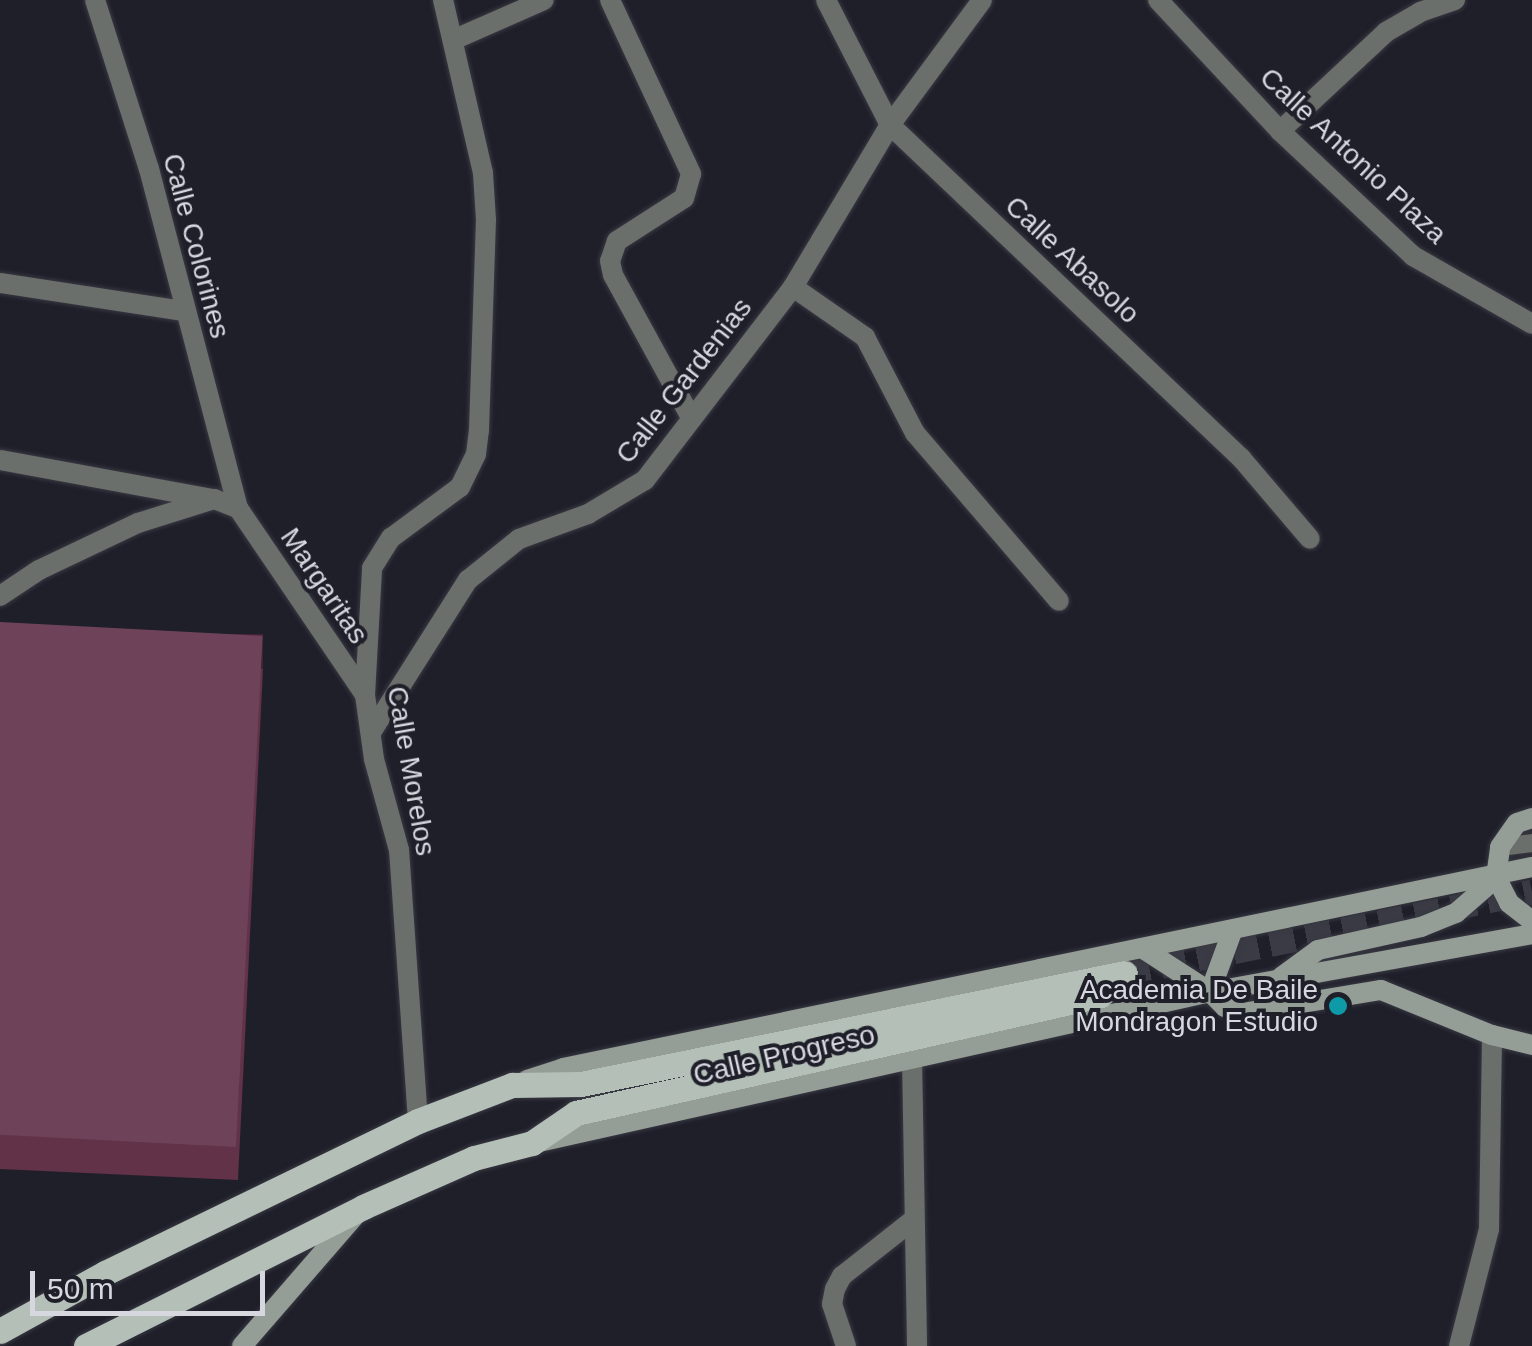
<!DOCTYPE html>
<style>
body{margin:0}
#map{position:relative;width:1532px;height:1346px;overflow:hidden;background:#1f1f2a;font-family:Arial,sans-serif}
div>[style]{position:absolute}
.primary-tunnel>*{height:25px;margin-top:-12.5px;transform-origin:0;background:repeating-linear-gradient(90deg,#3b3b45 0 25px,transparent 0 37px)}
.roads{filter:drop-shadow(0 0 2px #393943) drop-shadow(0 0 2px #393943)}
.lane>*{height:18px;margin:-9px;padding:0 9px;transform-origin:9px;border-radius:9px;background:#6a6f6b}
.street>*{height:20px;margin:-10px;padding:0 10px;transform-origin:10px;border-radius:10px;background:#6a6f6b}
.secondary>*{height:20px;margin:-10px;padding:0 10px;transform-origin:10px;border-radius:10px;background:#949d96}
.primary>*{height:25px;margin:-12.5px;padding:0 12.5px;transform-origin:12.5px;border-radius:12.5px;background:#b4c0b7}
.wall>*{inset:0;background:#623249}
.shaded-wall>*{inset:0;background:#422336;transform-origin:0 0}
.building>*{inset:0;background:#6e4359;transform-origin:0 0}
.dots>*{width:28px;height:28px;translate:-50% -50%;box-sizing:border-box;border:5px solid #1f1f2a;border-radius:50%}
span{translate:-50% -50%;white-space:nowrap;text-align:center;line-height:1.15;-webkit-text-stroke:8px #1f1f2a;paint-order:stroke}
.street-label{font-size:28px;color:#d7d8df}
.poi-label{font-size:28px;color:#d7d8df}
.right{translate:-100% -50%;text-align:right}
.scale{position:absolute;left:30px;top:1271px;width:235px;height:45px;box-sizing:border-box;border:5px solid #d7d8df;border-top:0;padding-left:12px;font-size:30px;line-height:35px;white-space:nowrap;color:#d7d8df;-webkit-text-stroke:8px #1f1f2a;paint-order:stroke}
</style>
<div id="map">
<div class="primary-tunnel">
<i style="left:1125px;top:973px;width:415px;rotate:-11.3deg"></i>
</div>
<div class="roads">
<div class="lane">
<i style="left:1500px;top:847px;width:32px;rotate:-7deg"></i>
</div>
<div class="street">
<i style="left:95px;top:0;width:177px;rotate:72.3deg"></i>
<i style="left:149px;top:169px;width:350px;rotate:75.3deg"></i>
<i style="left:238px;top:508px;width:226px;rotate:55.8deg"></i>
<i style="left:610px;top:0;width:192px;rotate:65deg"></i>
<i style="left:691px;top:174px;width:25px;rotate:106deg"></i>
<i style="left:684px;top:198px;width:80px;rotate:147.3deg"></i>
<i style="left:617px;top:241px;width:21px;rotate:109deg"></i>
<i style="left:610px;top:261px;width:14px;rotate:78deg"></i>
<i style="left:613px;top:275px;width:164px;rotate:61.3deg"></i>
<i style="left:826px;top:0;width:140px;rotate:62.9deg"></i>
<i style="left:890px;top:125px;width:484px;rotate:43.5deg"></i>
<i style="left:1241px;top:458px;width:106px;rotate:49.6deg"></i>
<i style="left:1158px;top:0;width:179px;rotate:47deg"></i>
<i style="left:1280px;top:131px;width:183px;rotate:43.2deg"></i>
<i style="left:1413px;top:256px;width:137px;rotate:29.7deg"></i>
<i style="left:453px;top:40px;width:99px;rotate:-23.7deg"></i>
<i style="left:1280px;top:131px;width:145px;rotate:-43deg"></i>
<i style="left:1386px;top:32px;width:39px;rotate:-30deg"></i>
<i style="left:1420px;top:12px;width:37px;rotate:-19deg"></i>
<i style="left:0;top:283px;width:186px;rotate:8.7deg"></i>
<i style="left:793px;top:287px;width:88px;rotate:34.8deg"></i>
<i style="left:865px;top:337px;width:108px;rotate:62.5deg"></i>
<i style="left:915px;top:433px;width:221px;rotate:49.4deg"></i>
<i style="left:0;top:460px;width:216px;rotate:10.4deg"></i>
<i style="left:0;top:596px;width:47px;rotate:-33.7deg"></i>
<i style="left:39px;top:570px;width:110px;rotate:-25.4deg"></i>
<i style="left:138px;top:523px;width:80px;rotate:-17.5deg"></i>
<i style="left:214px;top:499px;width:26px;rotate:21deg"></i>
<i style="left:372px;top:731px;width:179px;rotate:-57.6deg"></i>
<i style="left:468px;top:580px;width:65px;rotate:-38.8deg"></i>
<i style="left:519px;top:539px;width:73px;rotate:-19.9deg"></i>
<i style="left:588px;top:514px;width:66px;rotate:-30.8deg"></i>
<i style="left:645px;top:480px;width:243px;rotate:-52.5deg"></i>
<i style="left:793px;top:287px;width:189px;rotate:-59.1deg"></i>
<i style="left:890px;top:125px;width:155px;rotate:-53.6deg"></i>
<i style="left:912px;top:1057px;width:289px;rotate:89deg"></i>
<i style="left:418px;top:1121px;width:272px;rotate:-94deg"></i>
<i style="left:399px;top:850px;width:94px;rotate:-105.4deg"></i>
<i style="left:374px;top:759px;width:65px;rotate:-98deg"></i>
<i style="left:365px;top:695px;width:127px;rotate:-86.8deg"></i>
<i style="left:372px;top:568px;width:36px;rotate:-58deg"></i>
<i style="left:391px;top:538px;width:86px;rotate:-36.5deg"></i>
<i style="left:460px;top:487px;width:37px;rotate:-64deg"></i>
<i style="left:476px;top:454px;width:24px;rotate:-83deg"></i>
<i style="left:479px;top:430px;width:210px;rotate:-88.1deg"></i>
<i style="left:486px;top:220px;width:47px;rotate:-93.7deg"></i>
<i style="left:483px;top:173px;width:178px;rotate:-103deg"></i>
<i style="left:846px;top:1346px;width:44px;rotate:-108.4deg"></i>
<i style="left:832px;top:1304px;width:15px;rotate:-79deg"></i>
<i style="left:835px;top:1289px;width:15px;rotate:-62deg"></i>
<i style="left:842px;top:1276px;width:89px;rotate:-38.2deg"></i>
<i style="left:1459px;top:1346px;width:121px;rotate:-75.6deg"></i>
<i style="left:1489px;top:1229px;width:194px;rotate:-89.1deg"></i>
</div>
<div class="secondary">
<i style="left:1496px;top:877px;width:30px;rotate:-82deg"></i>
<i style="left:1500px;top:847px;width:29px;rotate:-55deg"></i>
<i style="left:1517px;top:823px;width:16px;rotate:-18deg"></i>
<i style="left:1496px;top:877px;width:29px;rotate:63deg"></i>
<i style="left:1509px;top:903px;width:29px;rotate:38deg"></i>
<i style="left:1142px;top:948px;width:81px;rotate:32.9deg"></i>
<i style="left:1210px;top:992px;width:21px;rotate:45deg"></i>
<i style="left:1225px;top:1007px;width:18px;rotate:19deg"></i>
<i style="left:1242px;top:1013px;width:141px;rotate:-9.4deg"></i>
<i style="left:1381px;top:990px;width:120px;rotate:22.1deg"></i>
<i style="left:1492px;top:1035px;width:41px;rotate:14deg"></i>
<i style="left:1281px;top:977px;width:46px;rotate:-36.1deg"></i>
<i style="left:1318px;top:950px;width:106px;rotate:-12.6deg"></i>
<i style="left:1421px;top:927px;width:38px;rotate:-22deg"></i>
<i style="left:1456px;top:913px;width:52px;rotate:-41.1deg"></i>
<i style="left:1210px;top:992px;width:64px;rotate:-69.9deg"></i>
<i style="left:527px;top:1080px;width:38px;rotate:-18deg"></i>
<i style="left:563px;top:1068px;width:990px;rotate:-11.72deg"></i>
<i style="left:539px;top:1142px;width:688px;rotate:-12.6deg"></i>
<i style="left:1210px;top:992px;width:327px;rotate:-10.2deg"></i>
<i style="left:242px;top:1346px;width:179px;rotate:-49.1deg"></i>
</div>
<div class="primary">
<i style="left:0;top:1331px;width:120px;rotate:-28.9deg"></i>
<i style="left:105px;top:1273px;width:348px;rotate:-25.9deg"></i>
<i style="left:418px;top:1121px;width:101px;rotate:-21deg"></i>
<i style="left:512px;top:1085px;width:69px;rotate:-0.8deg"></i>
<i style="left:581px;top:1084px;width:555px;rotate:-11.53deg"></i>
<i style="left:86px;top:1346px;width:310px;rotate:-26.6deg"></i>
<i style="left:363px;top:1207px;width:121px;rotate:-23.8deg"></i>
<i style="left:474px;top:1158px;width:60px;rotate:-14.5deg"></i>
<i style="left:532px;top:1143px;width:53px;rotate:-34.3deg"></i>
<i style="left:576px;top:1113px;width:538px;rotate:-12.67deg"></i>
</div>
</div>
<div class="wall">
<i style="clip-path:polygon(0 622px,263px 669px,238px 1180px,0 1169px)"></i>
</div>
<div class="shaded-wall">
<i style="left:263px;top:634px;width:35px;height:512px;rotate:90deg"></i>
</div>
<div class="building">
<i style="left:0;top:622px;width:263px;height:512px;rotate:3deg"></i>
</div>
<div class="dots">
<i style="left:1338px;top:1006px;background:#0f9aa8"></i>
</div>
<div class="street-label">
<span style="left:1353px;top:156px;rotate:43deg">Calle Antonio Plaza</span>
<span style="left:196px;top:246px;rotate:75deg">Calle Colorines</span>
<span style="left:1072px;top:260px;rotate:43deg">Calle Abasolo</span>
<span style="left:684px;top:381px;rotate:-52deg">Calle Gardenias</span>
<span style="left:324px;top:586px;rotate:56deg">Margaritas</span>
<span style="left:411px;top:771px;rotate:80deg">Calle Morelos</span>
<span style="left:784px;top:1055px;rotate:-13deg">Calle Progreso</span>
</div>
<div class="poi-label">
<span class="right" style="left:1318px;top:1006px">Academia De Baile<br>Mondragon Estudio</span>
</div>
<div class="scale">50 m</div>
</div>
